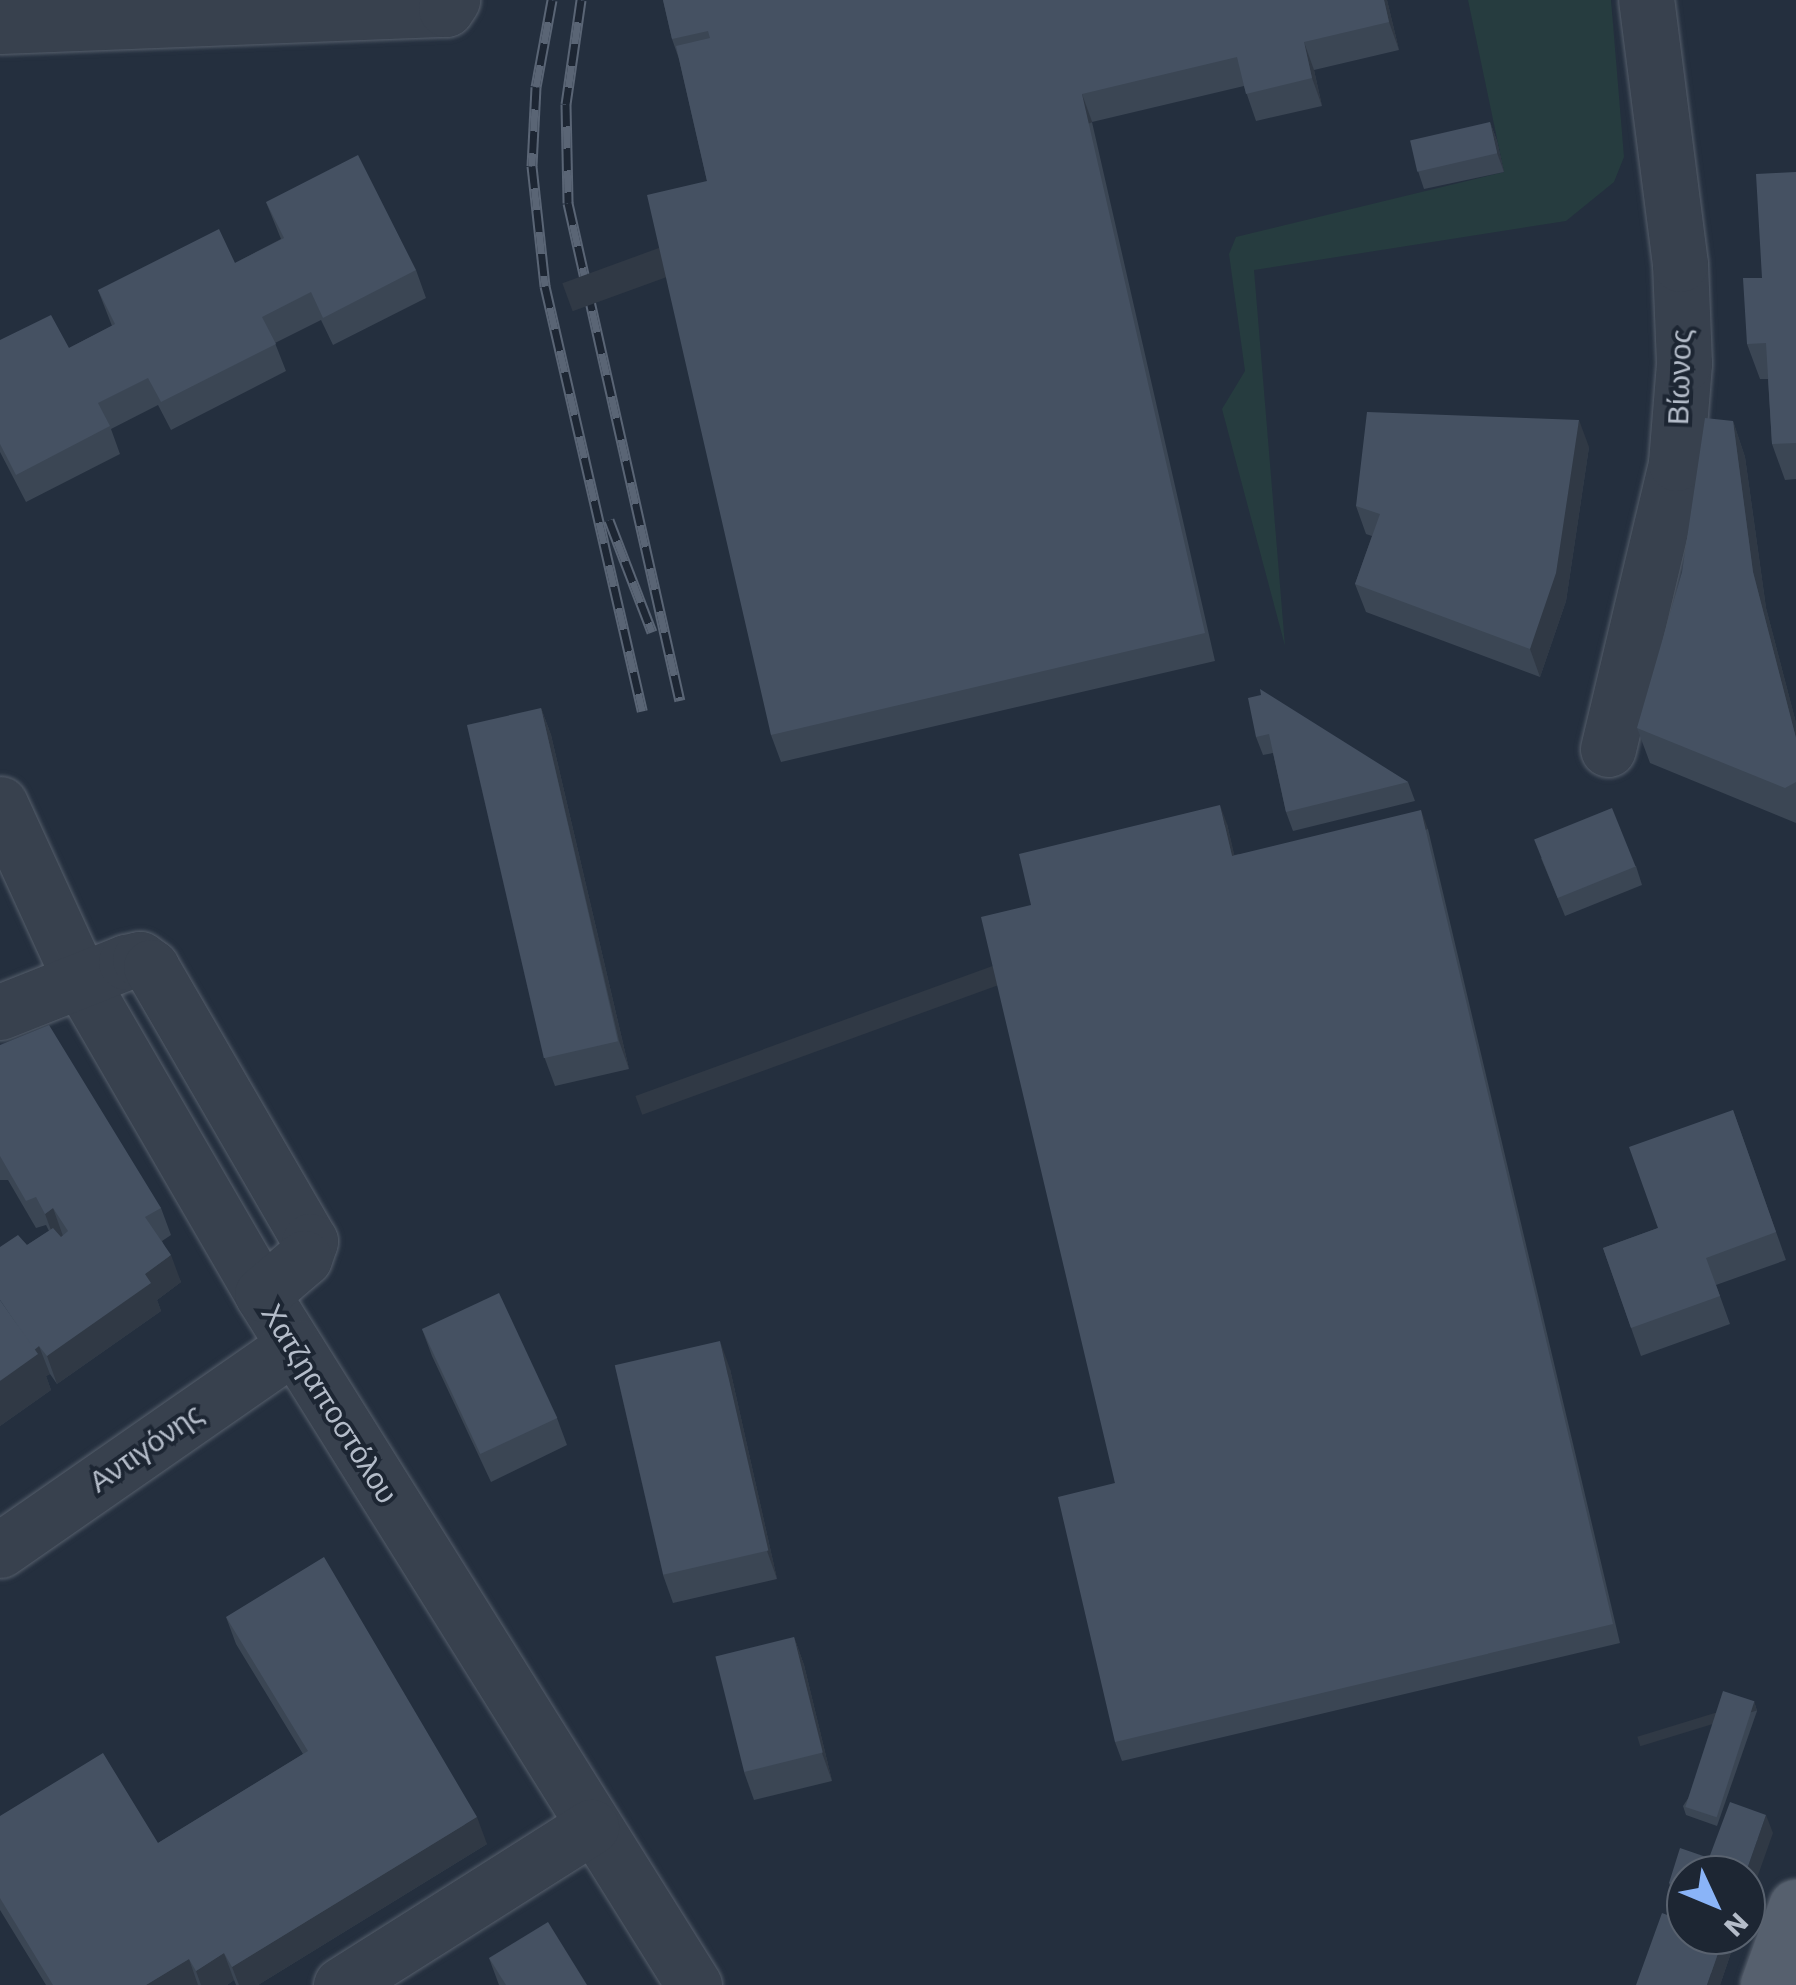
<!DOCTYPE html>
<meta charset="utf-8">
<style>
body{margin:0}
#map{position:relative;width:1796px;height:1985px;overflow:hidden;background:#242f3e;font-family:"Work Sans",sans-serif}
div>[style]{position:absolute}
.green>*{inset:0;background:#263c3f}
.roads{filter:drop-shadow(0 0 2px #565f6c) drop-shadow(0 0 2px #565f6c)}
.minor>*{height:55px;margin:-27.5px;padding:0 27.5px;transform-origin:27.5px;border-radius:27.5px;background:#38414e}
.major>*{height:55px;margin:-27.5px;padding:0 27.5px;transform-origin:27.5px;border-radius:27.5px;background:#56606e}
.rail>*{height:11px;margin-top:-5.5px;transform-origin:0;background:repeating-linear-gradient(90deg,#1d2633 0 22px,#5a6575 0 44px);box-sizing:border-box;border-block:2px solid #5a6575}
.wall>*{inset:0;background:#3b4654}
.shaded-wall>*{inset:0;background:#303945;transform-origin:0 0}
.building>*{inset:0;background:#455162;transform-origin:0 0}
span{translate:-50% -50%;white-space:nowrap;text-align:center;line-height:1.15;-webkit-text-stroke:8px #1d2633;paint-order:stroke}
.street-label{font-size:30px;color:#b4bcc9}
.north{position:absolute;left:1666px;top:1855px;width:100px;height:100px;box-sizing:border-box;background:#1d2633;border:2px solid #59626f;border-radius:50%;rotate:134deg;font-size:28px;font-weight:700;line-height:40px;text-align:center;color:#b4bcc9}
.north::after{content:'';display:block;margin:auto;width:35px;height:45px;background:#8ab4f8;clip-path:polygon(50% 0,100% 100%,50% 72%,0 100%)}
</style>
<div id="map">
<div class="green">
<i style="clip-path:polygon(1468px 0,1611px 0,1624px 157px,1614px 182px,1566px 221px,1254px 270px,1285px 646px,1222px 409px,1245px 371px,1229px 254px,1236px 237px,1504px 172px)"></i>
</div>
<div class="roads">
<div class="minor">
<i style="left:0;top:26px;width:446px;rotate:-2.2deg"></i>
<i style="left:446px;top:9px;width:11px;rotate:-56deg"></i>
<i style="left:1608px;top:749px;width:294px;rotate:-76.6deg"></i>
<i style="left:1676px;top:463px;width:100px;rotate:-85.4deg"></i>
<i style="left:1684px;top:363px;width:99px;rotate:-92.3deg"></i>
<i style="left:1680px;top:264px;width:266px;rotate:-97.3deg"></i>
<i style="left:0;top:804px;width:197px;rotate:65.4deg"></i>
<i style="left:82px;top:983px;width:359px;rotate:59.9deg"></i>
<i style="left:262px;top:1294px;width:815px;rotate:57.99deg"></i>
<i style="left:0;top:1012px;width:136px;rotate:-21.6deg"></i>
<i style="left:126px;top:962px;width:14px;rotate:-12deg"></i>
<i style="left:140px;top:959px;width:14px;rotate:36deg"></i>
<i style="left:151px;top:967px;width:317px;rotate:59.9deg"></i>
<i style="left:310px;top:1241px;width:18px;rotate:109deg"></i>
<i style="left:304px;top:1258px;width:55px;rotate:139.4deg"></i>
<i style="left:0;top:1550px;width:357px;rotate:-34.8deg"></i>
<i style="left:341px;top:1985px;width:296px;rotate:-32.3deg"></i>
</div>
<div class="major">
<i style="left:1768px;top:1985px;width:83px;rotate:-70.3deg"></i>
</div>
</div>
<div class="rail">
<i style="left:552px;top:0;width:88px;rotate:100.4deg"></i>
<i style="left:536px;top:87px;width:79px;rotate:92.9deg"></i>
<i style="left:532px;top:166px;width:121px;rotate:83.8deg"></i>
<i style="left:545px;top:286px;width:436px;rotate:77.1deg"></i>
<i style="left:581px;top:0;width:105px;rotate:98.2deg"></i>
<i style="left:566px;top:104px;width:99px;rotate:88.8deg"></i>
<i style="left:568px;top:203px;width:510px;rotate:77.33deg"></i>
<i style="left:609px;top:520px;width:120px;rotate:69deg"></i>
</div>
<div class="wall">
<i style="clip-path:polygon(663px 0,1387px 0,1399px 50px,1314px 70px,1322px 106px,1256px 121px,1244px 86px,1092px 122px,1215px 661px,781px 762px,771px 735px,707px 181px,679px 59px,672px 39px)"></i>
<i style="clip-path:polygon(1490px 122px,1497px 141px,1504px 172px,1424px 189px,1418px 171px)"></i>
<i style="clip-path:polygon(1796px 172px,1796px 479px,1785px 480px,1772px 444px,1768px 379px,1760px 379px,1747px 344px,1762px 278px)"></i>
<i style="clip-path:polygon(266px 202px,416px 270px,426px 298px,333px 345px,321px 320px,275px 343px,286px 371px,171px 430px,158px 405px,111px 429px,120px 454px,26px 502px,0 452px,0 340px,69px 348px,112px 326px,98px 290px,235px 263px,281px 239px)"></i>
<i style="clip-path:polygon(1733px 421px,1745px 457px,1766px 608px,1796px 723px,1796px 823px,1650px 763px,1637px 728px)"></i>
<i style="clip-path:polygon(1589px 447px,1566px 601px,1540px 677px,1366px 612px,1355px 584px,1372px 536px,1366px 534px,1356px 506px)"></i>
<i style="clip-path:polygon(1261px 695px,1408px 782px,1415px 801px,1293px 831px,1286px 812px,1273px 753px,1263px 755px,1256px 737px)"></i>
<i style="clip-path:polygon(541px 708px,551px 735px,629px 1069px,555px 1086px,545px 1059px)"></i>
<i style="clip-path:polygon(1227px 824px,1234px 855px,1428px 829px,1620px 1643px,1122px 1761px,1115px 1742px,1115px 1483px,1031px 905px)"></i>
<i style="clip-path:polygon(1541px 858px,1636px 866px,1642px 885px,1565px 916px)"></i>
<i style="clip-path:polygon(0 1045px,161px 1208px,171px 1235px,162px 1241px,181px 1282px,157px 1300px,161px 1311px,57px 1384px,50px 1374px,46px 1376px,51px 1390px,0 1426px,27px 1245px,49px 1231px,46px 1225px,36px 1228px,8px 1180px,0 1180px)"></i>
<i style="clip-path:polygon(1733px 1110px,1786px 1260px,1716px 1285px,1730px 1324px,1641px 1356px,1603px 1248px,1658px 1228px)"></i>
<i style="clip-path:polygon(422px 1329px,557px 1418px,567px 1445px,491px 1482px,432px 1356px)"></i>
<i style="clip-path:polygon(730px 1369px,777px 1579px,673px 1603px,663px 1575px)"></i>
<i style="clip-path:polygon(226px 1617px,487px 1844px,258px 1985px,236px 1985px,234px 1980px,227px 1985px,46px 1985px,0 1910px,0 1816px,158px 1843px,303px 1754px,236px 1644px)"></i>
<i style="clip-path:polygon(794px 1637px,804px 1665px,832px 1781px,754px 1800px,744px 1772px)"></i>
<i style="clip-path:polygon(1754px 1701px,1757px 1711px,1717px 1826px,1686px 1815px,1683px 1806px)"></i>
<i style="clip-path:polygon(1773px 1833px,1686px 1875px,1686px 1935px,1737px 1935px,1720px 1985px,1667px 1915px,1672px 1893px,1669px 1883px,1709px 1858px)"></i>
<i style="clip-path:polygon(489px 1958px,587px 1985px,499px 1985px)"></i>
</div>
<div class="shaded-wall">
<i style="clip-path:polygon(1384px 0,1387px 0,1399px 50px,1389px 22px)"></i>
<i style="clip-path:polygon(1304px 42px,1314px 70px,1322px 106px,1312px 78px)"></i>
<i style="left:1082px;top:94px;width:30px;height:553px;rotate:70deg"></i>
<i style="clip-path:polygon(1490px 122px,1497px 141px,1504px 172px,1497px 153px)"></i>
<i style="clip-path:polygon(1579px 420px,1589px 447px,1566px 601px,1540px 677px,1530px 649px)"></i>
<i style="clip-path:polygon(1733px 421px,1745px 457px,1766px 608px,1796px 723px,1796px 738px,1753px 572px)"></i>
<i style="clip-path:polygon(541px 708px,551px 735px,629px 1069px,619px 1041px)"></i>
<i style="clip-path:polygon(1220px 805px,1227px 824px,1239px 875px,1232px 856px)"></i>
<i style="left:1421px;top:810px;width:20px;height:836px;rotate:70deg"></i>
<i style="clip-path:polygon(53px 1208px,63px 1236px,55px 1241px,45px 1214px)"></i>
<i style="clip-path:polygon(171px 1255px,181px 1282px,157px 1300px,161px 1311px,57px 1384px,47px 1356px,145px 1274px)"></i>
<i style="clip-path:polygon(720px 1341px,730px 1369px,777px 1579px,767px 1551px)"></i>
<i style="clip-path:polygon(39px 1346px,50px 1374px,46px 1376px,51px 1390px,0 1426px,0 1381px)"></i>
<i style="clip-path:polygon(794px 1637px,804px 1665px,832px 1781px,822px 1753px)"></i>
<i style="left:1754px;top:1701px;width:10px;height:122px;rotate:73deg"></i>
<i style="clip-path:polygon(1766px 1815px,1773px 1833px,1746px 1909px,1746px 1875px,1745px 1875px)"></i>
<i style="clip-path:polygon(477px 1817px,487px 1844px,258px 1985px,239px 1985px,232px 1967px)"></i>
<i style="clip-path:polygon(1737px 1935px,1720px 1985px,1707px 1985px,1724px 1936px)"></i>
<i style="clip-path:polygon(224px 1953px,234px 1980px,227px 1985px,201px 1985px,196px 1971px)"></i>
<i style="clip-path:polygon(189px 1959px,198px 1985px,146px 1985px)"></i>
</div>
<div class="building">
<i style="clip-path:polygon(663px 0,1384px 0,1389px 22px,1304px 42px,1312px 78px,1246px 94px,1237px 57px,1082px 94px,1205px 633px,771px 735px,647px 195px,707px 181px,676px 46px,710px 38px,708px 31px,672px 39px)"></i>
<i style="left:1490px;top:122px;width:32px;height:82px;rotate:77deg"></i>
<i style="clip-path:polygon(358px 155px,416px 270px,323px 318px,311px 292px,262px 317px,276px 344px,161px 402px,148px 378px,98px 403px,110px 426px,16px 475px,0 444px,0 340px,51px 315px,69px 348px,115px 324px,98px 290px,219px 229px,235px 263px,284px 238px,266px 202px)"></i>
<i style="clip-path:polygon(1796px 172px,1796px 443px,1772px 444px,1766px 343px,1747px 344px,1743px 278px,1762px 278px,1756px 174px)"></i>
<i style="clip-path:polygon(1367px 412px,1579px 420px,1556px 573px,1530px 649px,1355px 584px,1380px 514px,1356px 506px)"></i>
<i style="clip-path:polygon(1705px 418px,1733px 421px,1753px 572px,1796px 738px,1796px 782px,1785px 788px,1637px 728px,1682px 572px)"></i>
<i style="clip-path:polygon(1260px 689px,1408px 782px,1286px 812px,1269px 734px,1256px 737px,1248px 698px,1261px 695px)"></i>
<i style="left:541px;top:708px;width:342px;height:76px;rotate:77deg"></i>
<i style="clip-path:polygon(1220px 805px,1232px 856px,1421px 810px,1613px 1624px,1115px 1742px,1058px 1497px,1115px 1483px,981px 917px,1031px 905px,1019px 854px)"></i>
<i style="left:1612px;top:808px;width:63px;height:84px;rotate:68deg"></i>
<i style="clip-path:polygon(49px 1025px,161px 1208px,145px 1217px,171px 1255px,145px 1274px,151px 1283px,47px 1356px,39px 1346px,34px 1350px,0 1300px,0 1247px,18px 1235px,27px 1245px,53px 1228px,61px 1237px,68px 1231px,53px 1208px,45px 1214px,36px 1197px,26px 1201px,0 1156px,0 1045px)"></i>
<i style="clip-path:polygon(1733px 1110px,1776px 1232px,1706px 1258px,1720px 1296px,1631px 1328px,1603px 1248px,1658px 1228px,1629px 1147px)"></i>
<i style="left:499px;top:1293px;width:138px;height:85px;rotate:65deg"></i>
<i style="clip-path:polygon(0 1300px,38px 1354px,0 1381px)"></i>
<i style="left:720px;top:1341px;width:215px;height:108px;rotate:77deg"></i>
<i style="clip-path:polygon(324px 1557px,477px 1817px,232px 1967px,224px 1953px,196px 1971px,189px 1959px,146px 1985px,53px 1985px,0 1898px,0 1816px,103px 1753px,158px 1843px,308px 1751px,226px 1617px)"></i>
<i style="left:794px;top:1637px;width:119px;height:81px;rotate:76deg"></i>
<i style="left:1723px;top:1691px;width:33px;height:122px;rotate:18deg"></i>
<i style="clip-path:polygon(1730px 1802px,1766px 1815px,1745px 1875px,1686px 1875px,1686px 1890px,1669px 1883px,1680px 1848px,1709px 1858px)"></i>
<i style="clip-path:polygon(1672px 1893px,1686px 1898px,1686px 1922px,1667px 1915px)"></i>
<i style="clip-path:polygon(1662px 1913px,1686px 1922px,1686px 1935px,1724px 1936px,1707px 1985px,1636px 1985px)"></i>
<i style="clip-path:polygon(548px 1922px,587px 1985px,506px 1985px,489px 1958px)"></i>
<i style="clip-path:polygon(1722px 1935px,1731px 1935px,1728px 1945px,1724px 1936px)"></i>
</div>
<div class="street-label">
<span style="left:1680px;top:377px;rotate:-88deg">Βίωνος</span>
<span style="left:329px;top:1404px;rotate:58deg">Χατζηαποστόλου</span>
<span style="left:146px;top:1448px;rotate:-35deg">Αντιγόνης</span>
</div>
<div class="north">N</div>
</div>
